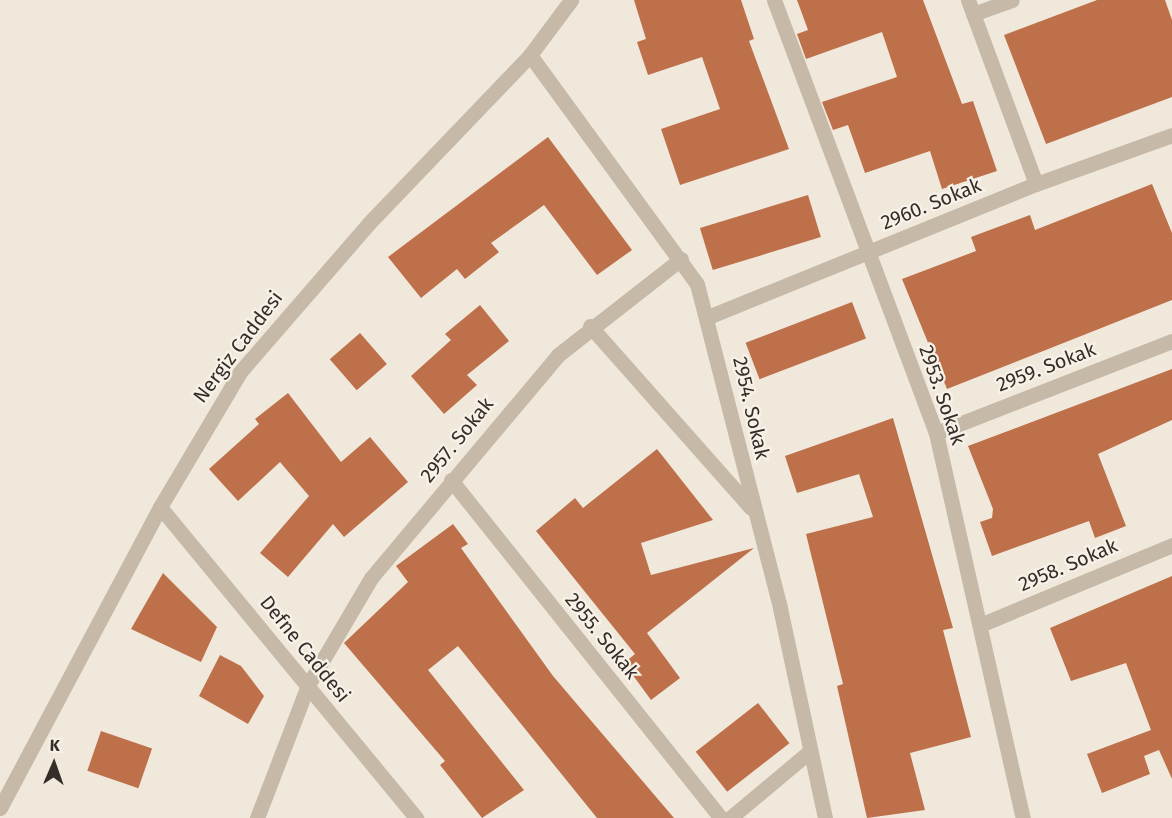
<!DOCTYPE html>
<style>
body{margin:0}
#map{position:relative;width:1172px;height:818px;overflow:hidden;background:#f0e8db;font-family:"Fira Sans",sans-serif}
div>[style]{position:absolute}
.building>*{inset:0;background:#be704b;transform-origin:0 0}
.minor>*{height:15px;margin:-7.5px;padding:0 7.5px;transform-origin:7.5px;border-radius:7.5px;background:#c7b9a8}
span{translate:-50% -50%;white-space:nowrap;text-align:center;line-height:1.15;-webkit-text-stroke:4.5px #f8f1e7;paint-order:stroke}
.street-label{font-size:20px;color:#342d28}
.north{position:absolute;left:24px;top:734px;width:60px;height:60px;-webkit-text-stroke:4px #f8f1e7;paint-order:stroke;rotate:2deg;font-size:16px;font-weight:700;line-height:24px;text-align:center;color:#342d28}
.north::after{content:'';display:block;margin:auto;width:21px;height:27px;background:#342d28;clip-path:polygon(50% 0,100% 100%,50% 72%,0 100%)}
</style>
<div id="map">
<div class="building">
<i style="clip-path:polygon(634px 0,741px 0,754px 39px,749px 41px,789px 149px,680px 185px,661px 129px,720px 109px,702px 57px,648px 75px,637px 42px,646px 39px)"></i>
<i style="clip-path:polygon(797px 0,923px 0,962px 104px,973px 101px,997px 171px,942px 189px,930px 151px,865px 173px,848px 125px,833px 130px,822px 102px,897px 77px,882px 32px,806px 59px,797px 34px,808px 30px)"></i>
<i style="clip-path:polygon(1097px 0,1165px 0,1172px 20px,1172px 97px,1046px 144px,1004px 35px)"></i>
<i style="clip-path:polygon(548px 137px,632px 250px,597px 275px,544px 205px,491px 243px,499px 252px,465px 279px,457px 269px,421px 298px,388px 257px)"></i>
<i style="clip-path:polygon(1152px 184px,1172px 233px,1172px 300px,947px 389px,902px 279px,976px 251px,971px 237px,1030px 215px,1035px 230px)"></i>
<i style="left:808px;top:195px;width:44px;height:113px;rotate:73deg"></i>
<i style="left:852px;top:302px;width:39px;height:114px;rotate:69deg"></i>
<i style="clip-path:polygon(480px 305px,509px 341px,467px 375px,477px 385px,444px 414px,411px 376px,451px 340px,445px 334px)"></i>
<i style="left:360px;top:333px;width:41px;height:40px;rotate:49deg"></i>
<i style="clip-path:polygon(1172px 369px,1172px 420px,1098px 454px,1126px 526px,1095px 538px,1089px 521px,992px 556px,980px 522px,992px 518px,993px 509px,968px 446px)"></i>
<i style="clip-path:polygon(288px 393px,341px 462px,370px 437px,408px 482px,344px 537px,333px 524px,288px 577px,260px 553px,309px 496px,280px 462px,238px 501px,209px 469px,259px 424px,255px 419px)"></i>
<i style="clip-path:polygon(893px 418px,953px 628px,943px 630px,971px 737px,910px 753px,925px 810px,867px 818px,837px 686px,843px 684px,806px 534px,873px 517px,859px 474px,797px 493px,785px 456px)"></i>
<i style="clip-path:polygon(657px 449px,713px 520px,641px 543px,651px 575px,754px 548px,647px 633px,680px 678px,651px 700px,624px 663px,635px 654px,536px 531px,575px 498px,583px 508px)"></i>
<i style="clip-path:polygon(453px 524px,468px 544px,461px 548px,553px 676px,674px 818px,597px 818px,458px 646px,428px 670px,524px 790px,482px 818px,440px 765px,445px 761px,344px 643px,408px 582px,396px 566px)"></i>
<i style="clip-path:polygon(163px 573px,217px 627px,201px 662px,131px 629px)"></i>
<i style="clip-path:polygon(1172px 576px,1172px 779px,1159px 750px,1144px 756px,1150px 774px,1102px 793px,1087px 754px,1151px 730px,1126px 663px,1071px 681px,1050px 628px)"></i>
<i style="clip-path:polygon(220px 655px,241px 666px,264px 696px,248px 724px,199px 696px)"></i>
<i style="left:758px;top:703px;width:51px;height:79px;rotate:52deg"></i>
<i style="left:101px;top:731px;width:54px;height:42px;rotate:19deg"></i>
</div>
<div class="minor">
<i style="left:774px;top:0;width:462px;rotate:69.5deg"></i>
<i style="left:936px;top:433px;width:395px;rotate:77.3deg"></i>
<i style="left:968px;top:0;width:196px;rotate:69.7deg"></i>
<i style="left:973px;top:14px;width:41px;rotate:-19.7deg"></i>
<i style="left:530px;top:55px;width:283px;rotate:53.9deg"></i>
<i style="left:697px;top:284px;width:334px;rotate:75.6deg"></i>
<i style="left:780px;top:608px;width:215px;rotate:77.9deg"></i>
<i style="left:708px;top:317px;width:354px;rotate:-22.1deg"></i>
<i style="left:1036px;top:184px;width:145px;rotate:-19.8deg"></i>
<i style="left:590px;top:326px;width:243px;rotate:48.5deg"></i>
<i style="left:936px;top:433px;width:253px;rotate:-21.3deg"></i>
<i style="left:451px;top:480px;width:433px;rotate:51.4deg"></i>
<i style="left:160px;top:507px;width:403px;rotate:50.5deg"></i>
<i style="left:980px;top:625px;width:208px;rotate:-22.6deg"></i>
<i style="left:0;top:808px;width:341px;rotate:-62deg"></i>
<i style="left:160px;top:507px;width:157px;rotate:-59.3deg"></i>
<i style="left:240px;top:372px;width:197px;rotate:-49.1deg"></i>
<i style="left:369px;top:223px;width:233px;rotate:-46.2deg"></i>
<i style="left:530px;top:55px;width:69px;rotate:-53.3deg"></i>
<i style="left:257px;top:818px;width:142px;rotate:-69deg"></i>
<i style="left:308px;top:685px;width:124px;rotate:-59.5deg"></i>
<i style="left:371px;top:578px;width:291px;rotate:-50deg"></i>
<i style="left:558px;top:355px;width:156px;rotate:-38deg"></i>
<i style="left:730px;top:818px;width:104px;rotate:-39.9deg"></i>
</div>
<div class="street-label">
<span style="left:931px;top:204px;rotate:-22deg">2960. Sokak</span>
<span style="left:238px;top:347px;rotate:-53deg">Nergiz Caddesi</span>
<span style="left:1046px;top:367px;rotate:-21deg">2959. Sokak</span>
<span style="left:942px;top:395px;rotate:71deg">2953. Sokak</span>
<span style="left:751px;top:408px;rotate:77deg">2954. Sokak</span>
<span style="left:457px;top:440px;rotate:-51deg">2957. Sokak</span>
<span style="left:1068px;top:565px;rotate:-23deg">2958. Sokak</span>
<span style="left:602px;top:636px;rotate:51deg">2955. Sokak</span>
<span style="left:305px;top:649px;rotate:51deg">Defne Caddesi</span>
</div>
<div class="north">K</div>
</div>
